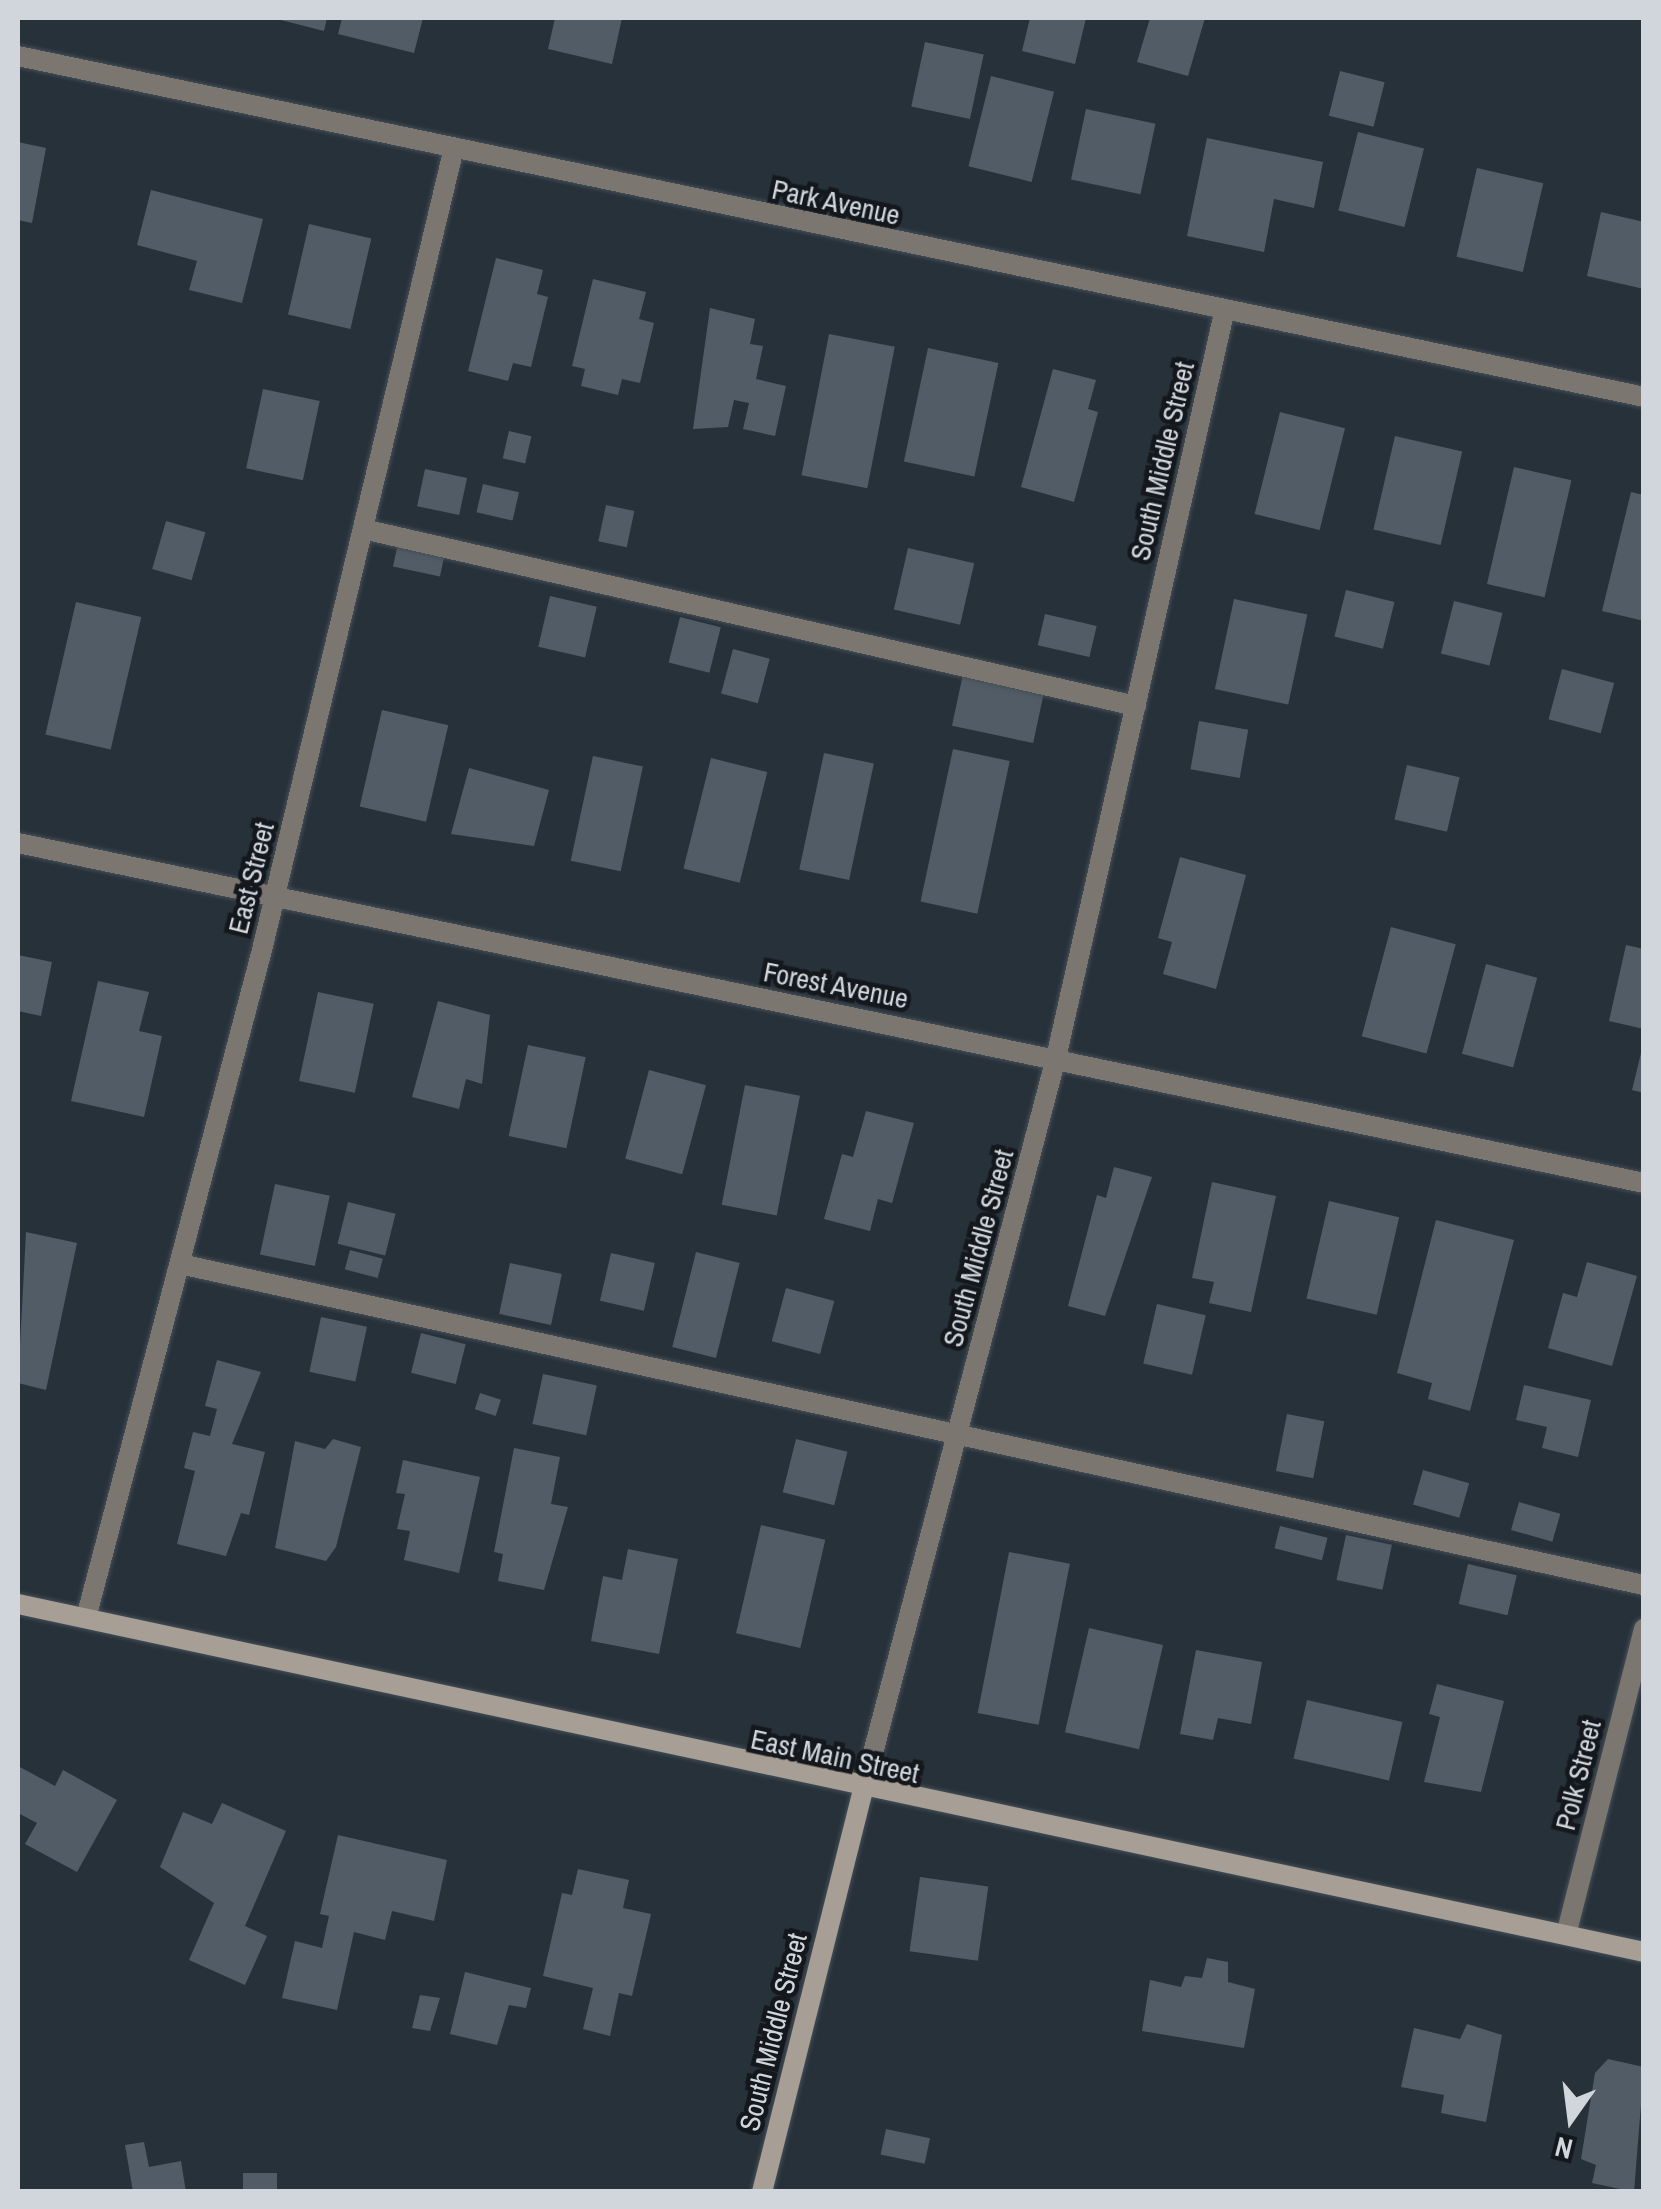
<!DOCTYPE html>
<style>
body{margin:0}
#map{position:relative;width:1661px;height:2209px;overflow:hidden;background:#27313a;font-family:"Archivo Narrow",sans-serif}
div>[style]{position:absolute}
.building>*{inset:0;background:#525c66;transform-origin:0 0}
.roads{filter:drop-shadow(0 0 2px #454f57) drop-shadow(0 0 2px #454f57)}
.lane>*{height:20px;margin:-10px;padding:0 10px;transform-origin:10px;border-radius:10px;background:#7c7671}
.street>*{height:20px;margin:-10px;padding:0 10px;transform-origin:10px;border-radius:10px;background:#7c7671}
.secondary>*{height:20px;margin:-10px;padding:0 10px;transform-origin:10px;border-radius:10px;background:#a79e96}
span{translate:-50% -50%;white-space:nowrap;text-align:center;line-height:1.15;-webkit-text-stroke:9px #14181c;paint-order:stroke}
.street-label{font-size:28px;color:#d0d6dc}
.frame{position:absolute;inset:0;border:20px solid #d0d6dc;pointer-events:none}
.north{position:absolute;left:1521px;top:2069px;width:100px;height:100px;-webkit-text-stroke:8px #14181c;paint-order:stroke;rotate:194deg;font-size:28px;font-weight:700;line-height:40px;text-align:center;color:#d0d6dc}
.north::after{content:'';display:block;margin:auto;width:35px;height:45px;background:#d0d6dc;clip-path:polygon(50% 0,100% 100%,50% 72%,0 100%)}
</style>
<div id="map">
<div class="building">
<i style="clip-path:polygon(273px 18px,327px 18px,324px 31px)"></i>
<i style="clip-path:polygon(342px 18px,423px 18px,414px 53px,338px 34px)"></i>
<i style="clip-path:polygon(555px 18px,622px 18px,612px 64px,548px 49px)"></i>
<i style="clip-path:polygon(1030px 18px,1086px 18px,1075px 64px,1022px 51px)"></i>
<i style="clip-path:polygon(1150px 18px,1205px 18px,1188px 76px,1137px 62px)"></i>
<i style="left:925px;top:42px;width:60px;height:66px;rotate:12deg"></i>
<i style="left:1340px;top:71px;width:46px;height:46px;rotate:14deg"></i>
<i style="left:991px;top:76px;width:65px;height:93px;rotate:14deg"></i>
<i style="left:1086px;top:109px;width:71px;height:72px;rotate:12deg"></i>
<i style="left:1358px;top:132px;width:68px;height:81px;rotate:14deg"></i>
<i style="clip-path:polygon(1207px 138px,1323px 162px,1314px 208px,1274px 199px,1264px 252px,1187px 236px)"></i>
<i style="clip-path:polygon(18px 142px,46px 148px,32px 223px,18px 220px)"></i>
<i style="left:1477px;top:168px;width:68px;height:91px;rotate:13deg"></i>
<i style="clip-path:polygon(151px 190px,263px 219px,242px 303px,189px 290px,197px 261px,137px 245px)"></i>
<i style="clip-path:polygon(1601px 212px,1644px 222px,1644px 289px,1587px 276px)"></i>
<i style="left:309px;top:224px;width:64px;height:93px;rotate:13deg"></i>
<i style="clip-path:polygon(496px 258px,543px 270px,537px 294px,548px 297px,531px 367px,513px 363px,508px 381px,468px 371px)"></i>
<i style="clip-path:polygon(593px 279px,646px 292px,639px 319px,654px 323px,640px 383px,622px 379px,618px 395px,581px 386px,585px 369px,572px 366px)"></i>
<i style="clip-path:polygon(710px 308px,755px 319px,750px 344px,763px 346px,756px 379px,786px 386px,775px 436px,743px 429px,749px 403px,734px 400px,728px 427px,693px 429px)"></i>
<i style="left:829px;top:334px;width:67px;height:144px;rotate:11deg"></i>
<i style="left:928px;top:348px;width:72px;height:116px;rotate:12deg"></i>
<i style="clip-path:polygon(1053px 369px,1096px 380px,1088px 409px,1098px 412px,1074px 502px,1021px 487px)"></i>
<i style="left:263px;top:389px;width:58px;height:81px;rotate:12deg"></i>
<i style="left:1280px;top:412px;width:67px;height:105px;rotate:14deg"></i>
<i style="left:509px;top:431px;width:23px;height:28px;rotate:13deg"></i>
<i style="left:1395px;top:436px;width:69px;height:96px;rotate:13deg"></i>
<i style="left:1514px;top:467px;width:59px;height:120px;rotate:13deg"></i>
<i style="left:425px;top:469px;width:43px;height:38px;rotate:12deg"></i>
<i style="left:483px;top:484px;width:37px;height:29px;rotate:13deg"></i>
<i style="clip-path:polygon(1631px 492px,1644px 495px,1644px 621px,1602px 611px)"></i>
<i style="left:606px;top:505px;width:29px;height:37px;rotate:12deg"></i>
<i style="left:166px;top:521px;width:41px;height:50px;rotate:16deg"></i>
<i style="left:398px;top:543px;width:48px;height:24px;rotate:12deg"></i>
<i style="left:908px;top:548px;width:68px;height:63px;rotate:13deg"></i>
<i style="left:1346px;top:590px;width:50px;height:48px;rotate:14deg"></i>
<i style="left:550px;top:596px;width:48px;height:52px;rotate:13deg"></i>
<i style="left:1234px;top:599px;width:75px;height:92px;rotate:12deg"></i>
<i style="left:1454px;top:601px;width:50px;height:54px;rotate:14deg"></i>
<i style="left:76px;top:602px;width:67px;height:136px;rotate:13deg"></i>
<i style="left:1045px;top:614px;width:53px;height:32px;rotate:13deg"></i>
<i style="left:680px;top:617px;width:42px;height:47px;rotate:14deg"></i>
<i style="left:733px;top:649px;width:38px;height:46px;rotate:15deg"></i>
<i style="left:1562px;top:669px;width:54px;height:52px;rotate:15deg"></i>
<i style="left:963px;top:674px;width:83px;height:53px;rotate:12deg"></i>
<i style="left:382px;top:710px;width:68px;height:99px;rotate:13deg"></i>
<i style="left:1199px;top:721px;width:50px;height:49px;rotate:10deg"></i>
<i style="left:953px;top:749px;width:58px;height:156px;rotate:12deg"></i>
<i style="left:824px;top:753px;width:51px;height:119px;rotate:12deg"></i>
<i style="left:593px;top:756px;width:51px;height:107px;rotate:12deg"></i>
<i style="left:711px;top:758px;width:58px;height:114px;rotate:14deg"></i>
<i style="left:1407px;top:765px;width:54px;height:56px;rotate:13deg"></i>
<i style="clip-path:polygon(469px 768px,549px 790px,534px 846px,451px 834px)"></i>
<i style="clip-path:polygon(1180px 857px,1246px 875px,1216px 989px,1163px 974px,1172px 942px,1158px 938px)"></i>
<i style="left:1391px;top:927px;width:67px;height:113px;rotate:15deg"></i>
<i style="clip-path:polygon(1626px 945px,1644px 949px,1644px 1029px,1609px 1021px)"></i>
<i style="clip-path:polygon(18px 955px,52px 962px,41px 1016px,18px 1011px)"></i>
<i style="left:1486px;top:964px;width:53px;height:93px;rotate:15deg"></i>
<i style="clip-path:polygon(98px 981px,149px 992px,139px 1031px,162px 1036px,144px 1117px,71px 1101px)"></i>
<i style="left:318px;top:992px;width:57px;height:91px;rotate:12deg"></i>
<i style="clip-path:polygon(438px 1001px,490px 1015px,482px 1084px,466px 1079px,459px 1109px,412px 1097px)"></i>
<i style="left:528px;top:1045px;width:59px;height:93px;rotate:12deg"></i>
<i style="clip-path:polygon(1642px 1049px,1644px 1049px,1644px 1093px,1632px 1090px)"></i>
<i style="left:649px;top:1070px;width:59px;height:92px;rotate:15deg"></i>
<i style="left:745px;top:1085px;width:56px;height:122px;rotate:11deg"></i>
<i style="clip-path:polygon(866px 1111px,914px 1123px,892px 1203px,878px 1199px,870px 1231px,824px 1219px,842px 1154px,853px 1157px)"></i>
<i style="clip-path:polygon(1114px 1167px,1152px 1177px,1105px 1316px,1068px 1306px,1097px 1195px,1106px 1198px)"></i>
<i style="clip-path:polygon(1212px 1182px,1276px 1196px,1251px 1312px,1209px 1303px,1214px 1282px,1192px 1278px)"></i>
<i style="left:275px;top:1184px;width:56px;height:72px;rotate:12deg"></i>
<i style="left:1329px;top:1201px;width:72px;height:100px;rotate:13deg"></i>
<i style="left:348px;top:1202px;width:49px;height:43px;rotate:14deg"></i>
<i style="clip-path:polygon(1436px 1220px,1514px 1240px,1470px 1411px,1428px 1399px,1432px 1383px,1397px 1373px)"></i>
<i style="clip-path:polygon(26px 1232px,77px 1243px,46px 1390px,18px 1383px)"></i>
<i style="left:350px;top:1250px;width:34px;height:20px;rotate:15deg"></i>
<i style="left:696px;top:1252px;width:45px;height:98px;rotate:14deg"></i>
<i style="left:611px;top:1253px;width:45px;height:49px;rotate:13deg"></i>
<i style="clip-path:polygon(1587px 1262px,1637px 1276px,1612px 1366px,1548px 1348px,1563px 1293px,1577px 1297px)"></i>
<i style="left:510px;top:1263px;width:53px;height:52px;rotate:12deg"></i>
<i style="left:786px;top:1288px;width:50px;height:55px;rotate:15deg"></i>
<i style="left:1157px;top:1304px;width:50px;height:61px;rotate:13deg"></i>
<i style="left:321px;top:1317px;width:47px;height:56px;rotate:12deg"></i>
<i style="left:421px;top:1333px;width:46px;height:41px;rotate:14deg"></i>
<i style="clip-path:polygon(217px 1360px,261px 1372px,232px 1444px,265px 1452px,249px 1515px,241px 1513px,226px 1556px,177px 1544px,195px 1471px,184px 1468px,193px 1432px,210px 1436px,217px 1409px,205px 1406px)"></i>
<i style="left:543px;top:1374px;width:55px;height:51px;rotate:12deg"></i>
<i style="clip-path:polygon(1524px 1385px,1591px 1400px,1578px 1457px,1542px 1448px,1547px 1427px,1516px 1420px)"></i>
<i style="left:480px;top:1393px;width:22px;height:17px;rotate:18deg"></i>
<i style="left:1287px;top:1414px;width:38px;height:58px;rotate:11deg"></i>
<i style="clip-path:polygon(333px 1439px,361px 1447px,336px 1547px,326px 1561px,275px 1548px,295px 1441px,325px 1449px)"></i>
<i style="left:796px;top:1439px;width:53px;height:55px;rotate:14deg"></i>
<i style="clip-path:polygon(514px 1448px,560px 1457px,551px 1504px,568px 1507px,544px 1590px,498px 1581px,503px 1554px,494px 1552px)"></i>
<i style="clip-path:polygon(403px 1460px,480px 1477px,459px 1573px,404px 1560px,410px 1531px,397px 1529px,405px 1494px,396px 1493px)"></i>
<i style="left:1423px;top:1470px;width:48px;height:36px;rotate:16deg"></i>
<i style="left:1519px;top:1502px;width:43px;height:29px;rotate:16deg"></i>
<i style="left:761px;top:1525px;width:66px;height:111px;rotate:13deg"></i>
<i style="left:1280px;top:1526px;width:49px;height:23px;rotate:14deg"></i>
<i style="left:1346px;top:1535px;width:47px;height:46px;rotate:12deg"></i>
<i style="clip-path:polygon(628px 1549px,678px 1559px,659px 1654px,591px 1641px,603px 1576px,622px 1580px)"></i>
<i style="left:1009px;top:1552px;width:62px;height:164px;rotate:11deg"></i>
<i style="left:1468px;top:1564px;width:50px;height:41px;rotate:13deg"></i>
<i style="left:1089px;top:1628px;width:76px;height:107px;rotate:13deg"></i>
<i style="clip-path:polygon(1196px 1650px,1262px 1662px,1251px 1724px,1218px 1718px,1213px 1740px,1180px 1734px)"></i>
<i style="clip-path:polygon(1437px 1684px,1504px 1701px,1481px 1792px,1424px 1782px,1440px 1717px,1429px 1714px)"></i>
<i style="left:1307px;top:1700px;width:98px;height:60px;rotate:13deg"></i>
<i style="clip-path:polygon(18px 1766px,55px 1786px,63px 1770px,117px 1800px,77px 1872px,25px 1844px,37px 1823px,18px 1813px)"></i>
<i style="clip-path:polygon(222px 1803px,286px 1831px,245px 1926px,267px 1936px,245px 1985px,189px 1960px,214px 1903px,160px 1867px,183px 1812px,212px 1824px)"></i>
<i style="clip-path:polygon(338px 1835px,447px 1860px,434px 1921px,392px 1911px,385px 1940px,354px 1932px,337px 2010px,282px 1998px,295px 1941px,322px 1948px,329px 1916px,320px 1914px)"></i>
<i style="clip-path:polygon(578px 1869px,629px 1880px,623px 1908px,651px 1914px,632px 1996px,619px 1993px,610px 2036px,583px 2029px,593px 1988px,543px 1976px,562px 1893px,572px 1895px)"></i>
<i style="left:920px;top:1877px;width:69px;height:75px;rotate:8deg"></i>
<i style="clip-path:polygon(1207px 1958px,1228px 1962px,1228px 1982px,1255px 1989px,1244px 2048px,1142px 2031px,1150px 1980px,1181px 1987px,1185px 1976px,1202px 1978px)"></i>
<i style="clip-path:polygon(465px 1972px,531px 1988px,526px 2008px,509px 2005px,497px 2045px,450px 2034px)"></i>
<i style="clip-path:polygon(420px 1995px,440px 1998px,430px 2031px,412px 2028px)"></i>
<i style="clip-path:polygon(1467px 2024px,1502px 2035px,1486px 2122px,1441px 2113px,1444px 2095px,1401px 2087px,1414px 2028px,1460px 2039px)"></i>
<i style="clip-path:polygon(1608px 2059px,1644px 2067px,1634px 2192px,1592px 2183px,1596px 2165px,1581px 2159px,1595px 2073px)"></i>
<i style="left:886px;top:2129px;width:45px;height:26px;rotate:12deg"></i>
<i style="clip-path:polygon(144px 2142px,149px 2167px,181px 2161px,186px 2192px,133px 2192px,125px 2145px)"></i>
<i style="left:243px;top:2173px;width:34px;height:19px"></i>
</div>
<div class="roads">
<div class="lane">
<i style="left:363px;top:529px;width:793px;rotate:12.9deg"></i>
</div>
<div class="street">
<i style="left:18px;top:56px;width:1661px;rotate:11.84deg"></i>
<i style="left:18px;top:843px;width:1661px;rotate:11.81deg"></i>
<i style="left:180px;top:1264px;width:1499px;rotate:12.37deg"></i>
<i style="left:86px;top:1618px;width:691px;rotate:-75.24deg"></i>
<i style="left:262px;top:950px;width:825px;rotate:-76.54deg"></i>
<i style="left:863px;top:1791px;width:758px;rotate:-75.25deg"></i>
<i style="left:1056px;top:1058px;width:764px;rotate:-77.29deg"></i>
<i style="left:1566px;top:1935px;width:316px;rotate:-75.7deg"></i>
</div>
<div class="secondary">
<i style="left:18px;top:1604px;width:1663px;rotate:12.08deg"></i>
<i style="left:762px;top:2192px;width:414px;rotate:-75.9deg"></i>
</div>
</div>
<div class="street-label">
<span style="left:836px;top:202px;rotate:12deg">Park Avenue</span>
<span style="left:1162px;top:461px;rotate:-77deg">South Middle Street</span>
<span style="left:251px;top:878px;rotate:-76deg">East Street</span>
<span style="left:836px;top:985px;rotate:11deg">Forest Avenue</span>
<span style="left:978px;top:1248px;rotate:-75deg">South Middle Street</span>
<span style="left:835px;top:1756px;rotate:12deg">East Main Street</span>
<span style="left:1578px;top:1775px;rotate:-76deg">Polk Street</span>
<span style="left:773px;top:2032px;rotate:-76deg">South Middle Street</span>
</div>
<div class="frame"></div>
<div class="north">N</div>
</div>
